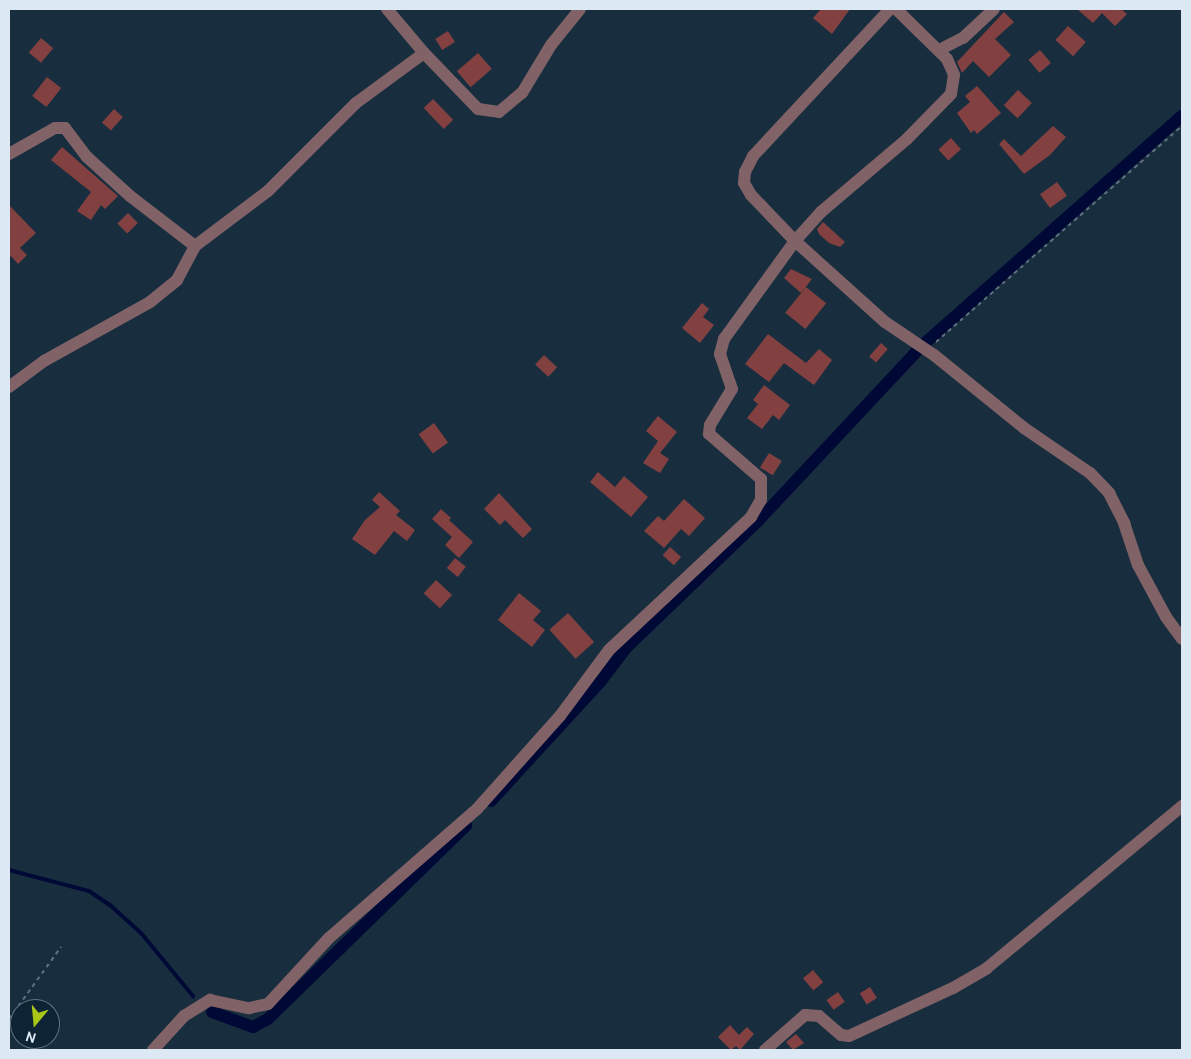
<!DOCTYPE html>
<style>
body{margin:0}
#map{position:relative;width:1191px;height:1059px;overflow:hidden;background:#182e3e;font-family:Cabin,sans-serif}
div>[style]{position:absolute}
.stream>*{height:4px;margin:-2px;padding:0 2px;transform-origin:2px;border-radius:2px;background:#000936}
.canal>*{height:12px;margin:-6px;padding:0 6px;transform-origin:6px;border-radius:6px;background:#000936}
.building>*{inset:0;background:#824140;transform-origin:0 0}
.path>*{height:2px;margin-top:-1px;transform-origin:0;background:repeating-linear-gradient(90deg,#5d707e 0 4px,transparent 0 8px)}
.street>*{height:12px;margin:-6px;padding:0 6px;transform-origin:6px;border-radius:6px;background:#816267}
span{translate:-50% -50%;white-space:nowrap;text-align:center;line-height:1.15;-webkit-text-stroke:4px #0e2434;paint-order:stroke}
.frame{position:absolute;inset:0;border:10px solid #dce9f4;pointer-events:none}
.north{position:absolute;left:10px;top:999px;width:50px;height:50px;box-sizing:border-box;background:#0e2434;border:1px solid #607381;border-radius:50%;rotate:197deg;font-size:14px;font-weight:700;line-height:20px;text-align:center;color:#dce9f4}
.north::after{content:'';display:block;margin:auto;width:18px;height:22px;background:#aac717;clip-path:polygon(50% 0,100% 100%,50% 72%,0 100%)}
</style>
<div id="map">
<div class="stream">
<i style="left:9px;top:870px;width:83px;rotate:14.7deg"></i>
<i style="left:89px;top:891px;width:25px;rotate:34deg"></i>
<i style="left:110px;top:905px;width:42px;rotate:42.1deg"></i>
<i style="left:141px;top:933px;width:82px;rotate:50.5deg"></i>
</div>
<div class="canal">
<i style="left:925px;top:343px;width:343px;rotate:-41.5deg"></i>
<i style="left:491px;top:801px;width:163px;rotate:-47.5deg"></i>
<i style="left:601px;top:681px;width:41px;rotate:-52.9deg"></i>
<i style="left:626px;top:648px;width:183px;rotate:-43.9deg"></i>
<i style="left:758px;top:521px;width:233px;rotate:-46.9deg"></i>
<i style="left:212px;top:1012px;width:44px;rotate:20.1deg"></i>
<i style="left:253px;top:1027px;width:17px;rotate:-28deg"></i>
<i style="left:268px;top:1019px;width:277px;rotate:-44.3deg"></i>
</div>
<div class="building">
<i style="clip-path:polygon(821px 9px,850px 9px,832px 34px,813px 18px)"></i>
<i style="clip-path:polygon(1077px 9px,1121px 9px,1127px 14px,1115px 26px,1102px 13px,1093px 23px)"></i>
<i style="clip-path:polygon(1004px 12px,1014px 22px,995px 39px,1011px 55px,989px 77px,973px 61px,962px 73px,957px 62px)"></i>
<i style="left:1068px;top:26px;width:24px;height:19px;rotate:42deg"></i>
<i style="left:448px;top:31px;width:13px;height:15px;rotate:58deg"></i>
<i style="left:41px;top:38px;width:16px;height:19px;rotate:40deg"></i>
<i style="left:1040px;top:50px;width:17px;height:15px;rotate:50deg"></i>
<i style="left:478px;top:53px;width:21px;height:28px;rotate:49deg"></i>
<i style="left:47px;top:77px;width:18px;height:24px;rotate:38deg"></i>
<i style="clip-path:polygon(977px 86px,1001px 113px,977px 134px,974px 130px,971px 133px,957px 113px,970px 102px,965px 96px)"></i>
<i style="left:1018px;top:90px;width:19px;height:21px;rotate:43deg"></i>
<i style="left:433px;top:99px;width:29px;height:13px;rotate:46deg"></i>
<i style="left:114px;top:109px;width:12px;height:18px;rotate:42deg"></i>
<i style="clip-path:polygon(1053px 126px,1066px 137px,1050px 155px,1024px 174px,999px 144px,1004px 139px,1021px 156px)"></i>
<i style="left:951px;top:138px;width:15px;height:17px;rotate:48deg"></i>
<i style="clip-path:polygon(62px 147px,118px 196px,105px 209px,101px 205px,91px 220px,77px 211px,91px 192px,51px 160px)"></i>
<i style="left:1057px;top:182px;width:17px;height:21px;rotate:54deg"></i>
<i style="clip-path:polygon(9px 205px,36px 233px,20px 248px,27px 255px,18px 264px,11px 256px,9px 258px)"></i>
<i style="left:128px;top:213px;width:14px;height:15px;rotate:45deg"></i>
<i style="clip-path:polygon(823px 222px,845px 242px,840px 247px,829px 243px,819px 234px,817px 229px)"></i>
<i style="clip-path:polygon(791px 269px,812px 279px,801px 293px,784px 278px)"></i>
<i style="left:806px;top:287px;width:26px;height:33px;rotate:39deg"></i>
<i style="clip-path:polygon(702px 303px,709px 309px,703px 317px,714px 325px,700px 343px,682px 328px)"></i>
<i style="clip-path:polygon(768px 334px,806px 363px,819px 349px,832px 360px,814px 385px,784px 363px,769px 382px,745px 364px)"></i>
<i style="left:881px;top:343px;width:9px;height:18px;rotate:41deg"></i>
<i style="left:544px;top:355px;width:18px;height:13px;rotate:43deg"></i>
<i style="clip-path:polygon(764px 385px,790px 405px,779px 420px,773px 415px,762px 429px,747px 418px,758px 404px,753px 400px)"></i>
<i style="clip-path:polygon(658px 416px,677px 432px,660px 453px,669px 459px,660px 473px,643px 463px,658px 441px,646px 431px)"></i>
<i style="left:434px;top:423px;width:24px;height:19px;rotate:54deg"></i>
<i style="left:769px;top:453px;width:15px;height:17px;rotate:32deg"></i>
<i style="clip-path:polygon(598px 472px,615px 487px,624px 476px,648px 497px,631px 517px,590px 482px)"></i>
<i style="clip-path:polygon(379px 492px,400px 511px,396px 515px,415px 530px,407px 541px,394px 531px,375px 555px,352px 539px,365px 520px,380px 507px,372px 500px)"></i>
<i style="clip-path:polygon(499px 493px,532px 529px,523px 538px,505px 520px,500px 525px,484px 509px)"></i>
<i style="clip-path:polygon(684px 499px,705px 518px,689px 536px,681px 529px,664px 548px,644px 531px,658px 516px,664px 521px)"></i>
<i style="clip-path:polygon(441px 509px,451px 518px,449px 520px,473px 542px,459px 558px,445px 545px,452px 537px,432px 519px)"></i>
<i style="left:670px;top:547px;width:15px;height:11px;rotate:42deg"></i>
<i style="left:455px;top:558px;width:14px;height:13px;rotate:39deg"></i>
<i style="left:436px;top:580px;width:22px;height:18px;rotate:43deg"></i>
<i style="clip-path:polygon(519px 593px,541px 611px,533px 620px,545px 630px,532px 647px,498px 620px)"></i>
<i style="left:568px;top:613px;width:39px;height:25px;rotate:48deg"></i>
<i style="left:813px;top:970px;width:16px;height:13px;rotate:50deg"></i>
<i style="left:870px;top:987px;width:13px;height:12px;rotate:58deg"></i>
<i style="left:838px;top:992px;width:12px;height:14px;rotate:55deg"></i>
<i style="clip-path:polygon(730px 1025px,739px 1035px,747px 1027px,754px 1034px,740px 1050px,736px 1046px,731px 1050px,718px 1037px)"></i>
<i style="clip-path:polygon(796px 1034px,804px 1043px,793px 1050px,786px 1042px)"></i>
</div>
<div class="path">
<i style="left:936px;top:342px;width:327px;rotate:-41.3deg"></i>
<i style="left:9px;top:1019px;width:89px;rotate:-54.2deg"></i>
</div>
<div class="street">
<i style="left:387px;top:9px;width:57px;rotate:49.9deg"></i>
<i style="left:896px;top:9px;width:71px;rotate:44.4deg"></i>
<i style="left:947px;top:59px;width:17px;rotate:66deg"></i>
<i style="left:954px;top:75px;width:19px;rotate:99deg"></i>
<i style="left:951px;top:94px;width:63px;rotate:134.4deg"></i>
<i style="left:907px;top:139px;width:113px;rotate:139.7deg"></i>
<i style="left:821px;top:212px;width:39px;rotate:132deg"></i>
<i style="left:795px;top:241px;width:121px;rotate:42deg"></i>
<i style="left:885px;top:322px;width:59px;rotate:34deg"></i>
<i style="left:934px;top:355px;width:116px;rotate:39deg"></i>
<i style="left:1024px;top:428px;width:80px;rotate:34.3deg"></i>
<i style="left:1090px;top:473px;width:28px;rotate:46deg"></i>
<i style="left:1109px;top:493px;width:34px;rotate:63deg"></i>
<i style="left:1124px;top:523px;width:44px;rotate:71.6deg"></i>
<i style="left:1138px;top:565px;width:59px;rotate:61.7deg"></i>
<i style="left:1166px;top:617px;width:27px;rotate:54deg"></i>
<i style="left:939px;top:50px;width:27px;rotate:-27deg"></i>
<i style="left:963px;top:38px;width:42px;rotate:-43.1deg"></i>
<i style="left:9px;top:154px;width:53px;rotate:-29.5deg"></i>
<i style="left:55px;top:128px;width:10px"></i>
<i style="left:65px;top:128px;width:36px;rotate:53deg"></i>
<i style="left:87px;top:157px;width:58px;rotate:42.2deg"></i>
<i style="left:130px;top:196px;width:82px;rotate:37.6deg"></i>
<i style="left:9px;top:387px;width:44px;rotate:-36.6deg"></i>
<i style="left:44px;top:361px;width:121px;rotate:-29.1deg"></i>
<i style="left:150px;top:302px;width:35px;rotate:-39deg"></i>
<i style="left:177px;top:280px;width:38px;rotate:-62deg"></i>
<i style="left:195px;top:246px;width:91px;rotate:-37deg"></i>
<i style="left:268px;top:191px;width:124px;rotate:-45deg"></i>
<i style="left:356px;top:103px;width:84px;rotate:-36.3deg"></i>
<i style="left:424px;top:53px;width:78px;rotate:46deg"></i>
<i style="left:478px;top:109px;width:21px;rotate:8deg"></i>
<i style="left:499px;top:112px;width:30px;rotate:-40deg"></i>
<i style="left:522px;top:93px;width:56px;rotate:-58.9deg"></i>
<i style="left:551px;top:45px;width:46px;rotate:-51.1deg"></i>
<i style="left:153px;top:1050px;width:46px;rotate:-47.6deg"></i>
<i style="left:184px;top:1016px;width:31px;rotate:-32deg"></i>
<i style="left:210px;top:1000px;width:40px;rotate:12deg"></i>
<i style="left:249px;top:1008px;width:19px;rotate:-12deg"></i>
<i style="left:268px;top:1004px;width:90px;rotate:-47.3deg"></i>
<i style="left:329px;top:938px;width:196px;rotate:-41.1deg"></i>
<i style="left:477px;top:809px;width:125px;rotate:-48.3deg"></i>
<i style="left:560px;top:716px;width:82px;rotate:-53.4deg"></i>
<i style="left:609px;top:650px;width:195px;rotate:-43.1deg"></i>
<i style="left:751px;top:517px;width:20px;rotate:-60deg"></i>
<i style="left:761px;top:500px;width:21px;rotate:-90deg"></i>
<i style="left:761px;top:479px;width:69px;rotate:-139.1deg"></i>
<i style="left:709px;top:434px;width:9px;rotate:-84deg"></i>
<i style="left:710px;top:425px;width:42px;rotate:-58.6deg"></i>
<i style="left:732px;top:389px;width:37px;rotate:-109deg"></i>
<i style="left:720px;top:354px;width:16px;rotate:-75deg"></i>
<i style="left:724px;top:339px;width:121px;rotate:-54.1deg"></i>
<i style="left:795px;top:241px;width:64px;rotate:-133.7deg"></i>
<i style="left:751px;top:195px;width:14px;rotate:-120deg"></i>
<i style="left:744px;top:183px;width:11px;rotate:-85deg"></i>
<i style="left:745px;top:172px;width:18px;rotate:-63deg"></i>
<i style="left:753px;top:156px;width:201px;rotate:-47deg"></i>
<i style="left:765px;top:1050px;width:53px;rotate:-41.2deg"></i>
<i style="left:805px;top:1015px;width:14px;rotate:4deg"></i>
<i style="left:819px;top:1016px;width:29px;rotate:41deg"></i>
<i style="left:841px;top:1035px;width:8px;rotate:7deg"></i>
<i style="left:849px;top:1036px;width:115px;rotate:-24.8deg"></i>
<i style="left:953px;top:988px;width:39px;rotate:-30deg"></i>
<i style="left:987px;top:968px;width:254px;rotate:-39.7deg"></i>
</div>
<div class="frame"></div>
<div class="north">N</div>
</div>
